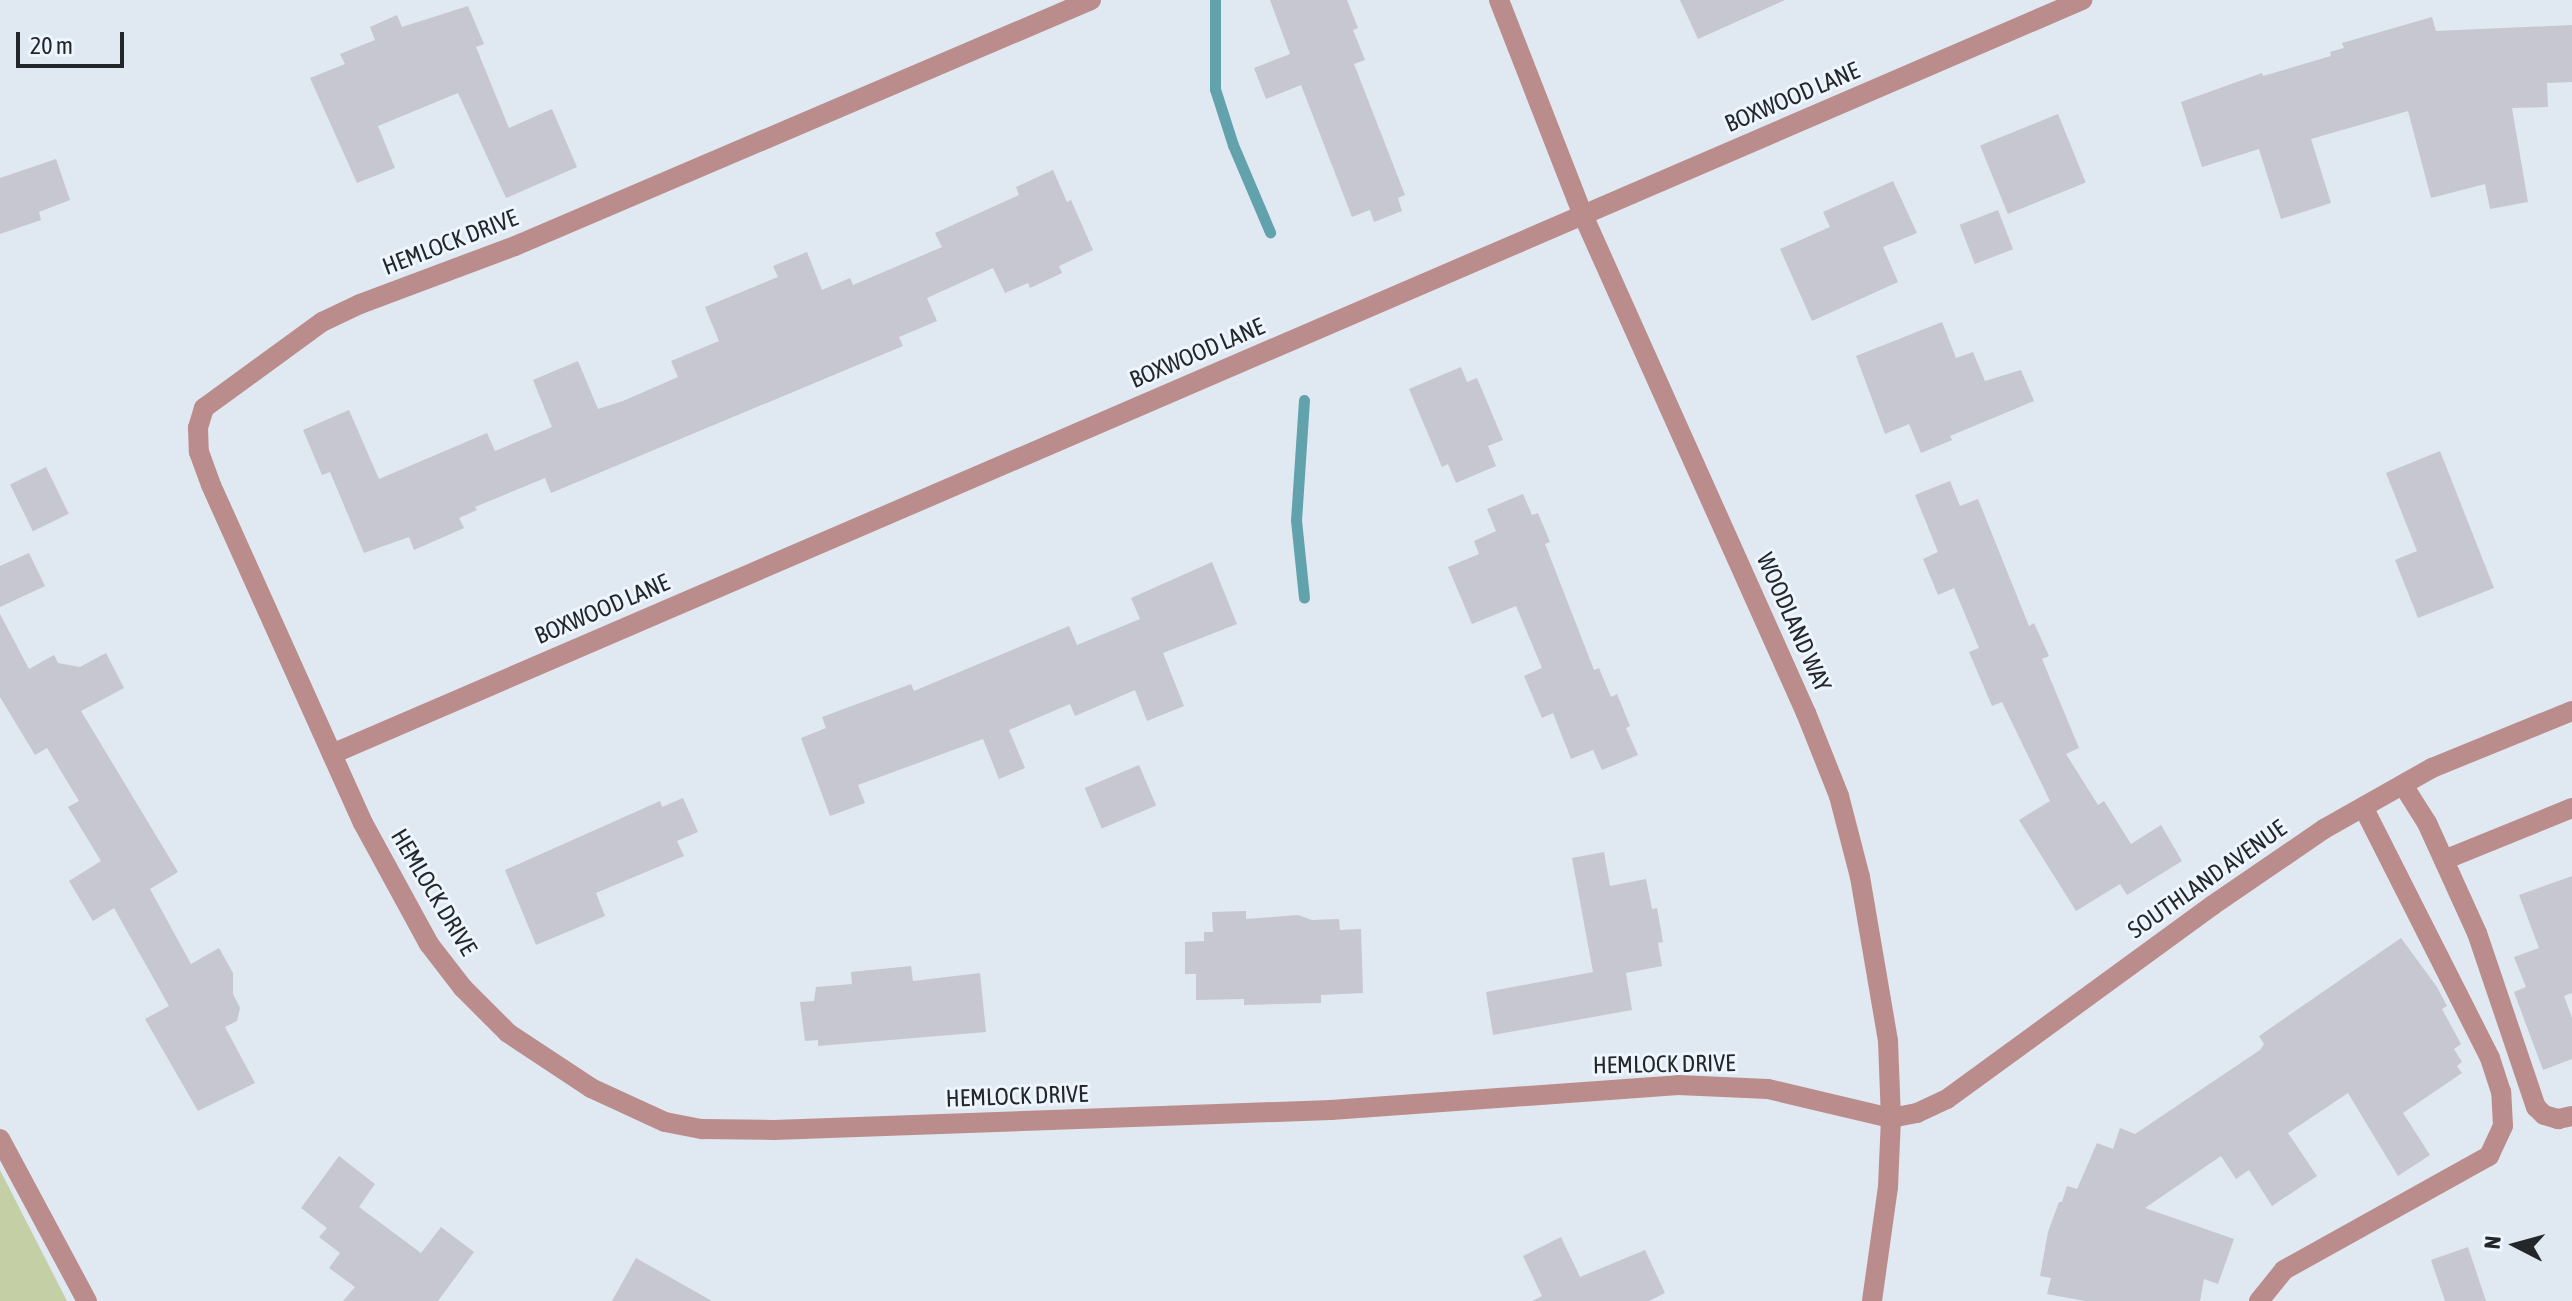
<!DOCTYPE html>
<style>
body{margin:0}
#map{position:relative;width:2572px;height:1301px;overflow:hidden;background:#e0e8f1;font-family:"Asap Condensed",sans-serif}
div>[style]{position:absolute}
.green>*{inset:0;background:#c5cfa6}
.stream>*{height:11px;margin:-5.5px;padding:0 5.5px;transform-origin:5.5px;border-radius:5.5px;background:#61a2ac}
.building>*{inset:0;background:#c6c7d1;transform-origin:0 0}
.service>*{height:20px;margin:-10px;padding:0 10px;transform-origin:10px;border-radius:10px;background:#bb8c8c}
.minor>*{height:20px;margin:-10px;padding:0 10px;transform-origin:10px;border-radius:10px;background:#bb8c8c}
span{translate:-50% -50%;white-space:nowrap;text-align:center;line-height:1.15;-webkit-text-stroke:6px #edf5fe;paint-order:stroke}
.street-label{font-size:24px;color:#24272a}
.north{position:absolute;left:2476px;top:1205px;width:80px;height:80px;-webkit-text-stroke:6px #edf5fe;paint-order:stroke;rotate:276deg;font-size:22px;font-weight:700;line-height:32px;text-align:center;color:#24272a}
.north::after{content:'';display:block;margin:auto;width:28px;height:36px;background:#24272a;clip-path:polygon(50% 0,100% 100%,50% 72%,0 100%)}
.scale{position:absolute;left:16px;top:32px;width:108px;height:36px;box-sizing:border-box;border:4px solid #24272a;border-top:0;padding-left:10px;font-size:24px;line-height:28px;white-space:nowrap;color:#24272a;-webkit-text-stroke:6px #edf5fe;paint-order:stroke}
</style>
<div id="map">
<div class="green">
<i style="clip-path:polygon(0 1170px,67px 1301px,0 1301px)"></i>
</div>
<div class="stream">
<i style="left:1215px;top:0;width:89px;rotate:90deg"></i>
<i style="left:1215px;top:89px;width:59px;rotate:72.2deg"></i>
<i style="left:1233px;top:145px;width:95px;rotate:67deg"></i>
<i style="left:1304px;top:400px;width:120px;rotate:93.8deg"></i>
<i style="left:1296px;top:520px;width:78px;rotate:84.1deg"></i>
</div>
<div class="building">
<i style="clip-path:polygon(1270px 0,1347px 0,1358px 28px,1353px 30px,1365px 60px,1354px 64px,1405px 195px,1398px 198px,1402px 211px,1374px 222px,1370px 210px,1352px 217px,1301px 85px,1266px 99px,1254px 68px,1290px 54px)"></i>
<i style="clip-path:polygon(1680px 0,1785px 0,1698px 39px)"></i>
<i style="clip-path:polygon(468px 6px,484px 44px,476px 47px,509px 128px,552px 109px,577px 167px,506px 198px,458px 93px,378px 126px,395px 168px,357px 183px,310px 78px,345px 64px,340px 54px,375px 40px,370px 27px,397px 15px,402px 27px)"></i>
<i style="clip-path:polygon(2432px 17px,2436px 31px,2572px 25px,2572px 82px,2547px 83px,2548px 107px,2512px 108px,2528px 202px,2490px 209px,2485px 184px,2431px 198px,2408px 111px,2311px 139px,2331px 203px,2281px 219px,2259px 149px,2202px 167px,2181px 102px,2262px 73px,2263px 76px,2331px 56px,2330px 52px,2344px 48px,2342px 43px)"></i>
<i style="left:2058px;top:114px;width:74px;height:84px;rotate:68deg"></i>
<i style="clip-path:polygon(56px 159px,70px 200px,39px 212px,41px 220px,0 234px,0 178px)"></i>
<i style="clip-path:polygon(1053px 170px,1067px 202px,1071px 200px,1093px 250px,1059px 266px,1062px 273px,1030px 288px,1028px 283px,1005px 293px,993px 268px,927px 298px,937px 321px,899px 337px,903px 346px,551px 493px,545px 478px,475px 507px,477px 510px,459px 518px,464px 528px,414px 550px,409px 537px,364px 553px,330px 472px,322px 475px,303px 430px,349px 410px,379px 479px,487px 433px,495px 451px,552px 427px,533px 380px,578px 361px,598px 409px,623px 401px,678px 377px,671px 361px,719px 341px,705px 307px,778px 277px,773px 266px,807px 252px,822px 290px,850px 278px,853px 285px,942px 247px,935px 233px,1019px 195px,1016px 187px)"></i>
<i style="clip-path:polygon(1893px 181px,1917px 233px,1883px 247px,1898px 282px,1812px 321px,1780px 249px,1830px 227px,1823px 212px)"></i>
<i style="left:1998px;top:210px;width:42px;height:41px;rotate:69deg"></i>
<i style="clip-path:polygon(1942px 322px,1956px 358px,1973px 352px,1985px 381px,2021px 370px,2034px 401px,1950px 436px,1952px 440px,1921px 453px,1909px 424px,1885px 434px,1856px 356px)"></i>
<i style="clip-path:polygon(1461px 367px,1467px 382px,1477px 378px,1503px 440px,1488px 446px,1496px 466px,1456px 483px,1448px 464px,1442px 467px,1409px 389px)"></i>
<i style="clip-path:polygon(2440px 451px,2494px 588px,2418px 618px,2395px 560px,2417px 551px,2386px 473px)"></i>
<i style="left:46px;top:467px;width:52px;height:40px;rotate:64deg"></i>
<i style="clip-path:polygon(1950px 481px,1960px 506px,1978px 499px,2029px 626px,2034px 623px,2049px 656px,2042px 659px,2079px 748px,2066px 754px,2098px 805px,2104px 801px,2131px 844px,2161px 825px,2182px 861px,2127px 895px,2120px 884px,2076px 911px,2019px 820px,2050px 801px,2002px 702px,1992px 706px,1969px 652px,1979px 648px,1954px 588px,1938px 595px,1923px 559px,1938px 552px,1915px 495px)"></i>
<i style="clip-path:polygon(1523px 494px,1532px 515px,1538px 513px,1550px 542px,1545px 544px,1594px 670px,1599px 668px,1611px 697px,1617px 694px,1630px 726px,1626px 728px,1638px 755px,1602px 770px,1593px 750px,1571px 759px,1553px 713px,1542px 718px,1524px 676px,1542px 668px,1516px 606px,1472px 624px,1448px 567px,1479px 554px,1474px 541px,1496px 531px,1487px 509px)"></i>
<i style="clip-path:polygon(29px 553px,45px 586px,0 607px,0 566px)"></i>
<i style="clip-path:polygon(1212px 562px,1237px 624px,1163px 653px,1184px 706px,1147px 721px,1135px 690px,1075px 716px,1070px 704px,1009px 730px,1025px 768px,999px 779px,983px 739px,858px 785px,865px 803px,830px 816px,801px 738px,826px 728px,822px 717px,911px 684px,914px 691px,1069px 626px,1077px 645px,1140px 619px,1131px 598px)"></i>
<i style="clip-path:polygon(0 614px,29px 669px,54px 655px,58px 663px,80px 667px,106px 653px,124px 688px,81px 711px,178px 872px,150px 889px,191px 964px,219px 948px,233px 973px,233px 994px,240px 1008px,237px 1021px,225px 1027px,255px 1083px,198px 1111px,145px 1019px,169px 1006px,114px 908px,93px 921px,69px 881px,101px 861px,68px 807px,79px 801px,47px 748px,35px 755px,0 697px)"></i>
<i style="left:1139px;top:765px;width:44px;height:59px;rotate:67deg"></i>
<i style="clip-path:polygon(683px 798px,698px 832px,677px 841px,684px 856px,596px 893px,605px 916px,536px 945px,505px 870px,660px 801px,662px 807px)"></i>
<i style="clip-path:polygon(1604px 852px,1610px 886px,1646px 879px,1652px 909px,1657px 908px,1663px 942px,1658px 943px,1662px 966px,1626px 973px,1632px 1010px,1493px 1035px,1486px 992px,1593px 972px,1572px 858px)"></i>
<i style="clip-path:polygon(2572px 876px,2572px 993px,2564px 996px,2572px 1018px,2572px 1059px,2543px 1070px,2514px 992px,2526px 987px,2514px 957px,2539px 948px,2519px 895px)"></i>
<i style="clip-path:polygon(1246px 911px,1246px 919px,1298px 915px,1312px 920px,1339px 919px,1340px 930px,1361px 929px,1363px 993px,1321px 995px,1321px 1003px,1244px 1005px,1244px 999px,1196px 1000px,1196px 974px,1185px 974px,1185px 942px,1204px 941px,1204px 932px,1213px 932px,1212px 912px)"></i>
<i style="clip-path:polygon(2401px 938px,2437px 987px,2447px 1006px,2442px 1009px,2461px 1044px,2454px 1049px,2462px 1062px,2457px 1066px,2462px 1073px,2403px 1113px,2430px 1155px,2398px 1176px,2348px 1093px,2288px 1133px,2317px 1176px,2272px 1206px,2249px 1170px,2236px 1179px,2221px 1156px,2145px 1208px,2234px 1239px,2218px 1284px,2204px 1279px,2200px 1301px,2085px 1301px,2047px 1294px,2051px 1278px,2040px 1276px,2048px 1232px,2059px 1202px,2062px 1202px,2067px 1186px,2077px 1189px,2097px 1143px,2113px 1149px,2120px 1128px,2135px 1134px,2260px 1050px,2264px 1044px,2259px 1036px)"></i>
<i style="clip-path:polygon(911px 966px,913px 981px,980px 973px,986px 1032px,818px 1046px,818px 1040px,805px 1041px,800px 1002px,814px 1001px,816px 987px,852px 984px,851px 972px)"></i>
<i style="clip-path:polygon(339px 1156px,375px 1184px,359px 1207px,421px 1253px,441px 1227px,474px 1252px,438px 1301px,343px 1301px,355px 1287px,329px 1268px,340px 1253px,319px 1237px,327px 1228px,301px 1208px)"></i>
<i style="clip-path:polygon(1561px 1237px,1580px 1277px,1645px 1250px,1665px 1293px,1649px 1301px,1532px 1301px,1542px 1296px,1523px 1256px)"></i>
<i style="clip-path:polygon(2468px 1247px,2486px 1301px,2445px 1301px,2431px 1260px)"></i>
<i style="clip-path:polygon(636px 1258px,712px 1301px,612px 1301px)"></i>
</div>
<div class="service">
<i style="left:2403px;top:785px;width:45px;rotate:57.7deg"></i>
<i style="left:2427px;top:823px;width:121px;rotate:65.6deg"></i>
<i style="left:2477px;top:933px;width:184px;rotate:71.3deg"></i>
<i style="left:2536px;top:1107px;width:11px;rotate:45deg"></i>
<i style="left:2544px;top:1115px;width:15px;rotate:16deg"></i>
<i style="left:2558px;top:1119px;width:14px;rotate:-12deg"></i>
<i style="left:2444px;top:860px;width:138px;rotate:-22.1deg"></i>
<i style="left:2259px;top:1301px;width:40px;rotate:-51deg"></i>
<i style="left:2284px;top:1270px;width:235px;rotate:-29.1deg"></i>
<i style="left:2489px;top:1156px;width:33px;rotate:-65deg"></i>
<i style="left:2503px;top:1126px;width:34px;rotate:-93deg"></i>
<i style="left:2501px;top:1092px;width:36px;rotate:-108deg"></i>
<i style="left:2490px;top:1058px;width:281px;rotate:-116.8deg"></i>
</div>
<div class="minor">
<i style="left:1091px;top:0;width:626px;rotate:156.87deg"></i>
<i style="left:515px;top:246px;width:165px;rotate:159.5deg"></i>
<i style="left:360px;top:304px;width:42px;rotate:154.7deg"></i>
<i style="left:322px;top:322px;width:146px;rotate:143.9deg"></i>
<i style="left:204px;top:408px;width:21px;rotate:107deg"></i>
<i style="left:198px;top:428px;width:24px;rotate:88deg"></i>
<i style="left:199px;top:452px;width:35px;rotate:70deg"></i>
<i style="left:211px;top:485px;width:371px;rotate:65.8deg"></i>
<i style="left:363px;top:823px;width:138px;rotate:61.4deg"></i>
<i style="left:429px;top:944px;width:56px;rotate:52.3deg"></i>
<i style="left:463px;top:988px;width:64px;rotate:45deg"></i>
<i style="left:508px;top:1033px;width:100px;rotate:33.5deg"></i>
<i style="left:591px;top:1088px;width:81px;rotate:24.7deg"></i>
<i style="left:665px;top:1122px;width:38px;rotate:11deg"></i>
<i style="left:702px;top:1129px;width:72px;rotate:0.8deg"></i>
<i style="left:774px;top:1130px;width:557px;rotate:-2.06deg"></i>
<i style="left:1331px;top:1110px;width:348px;rotate:-4.1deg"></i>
<i style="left:1678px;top:1085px;width:90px;rotate:2.5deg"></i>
<i style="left:1768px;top:1089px;width:126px;rotate:13.3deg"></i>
<i style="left:1891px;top:1118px;width:26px;rotate:-11deg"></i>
<i style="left:1917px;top:1113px;width:33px;rotate:-25deg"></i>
<i style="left:1947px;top:1099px;width:329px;rotate:-36.1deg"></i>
<i style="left:2213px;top:905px;width:135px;rotate:-34.4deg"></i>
<i style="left:2324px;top:829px;width:124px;rotate:-29.5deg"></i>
<i style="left:2432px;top:768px;width:151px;rotate:-22.2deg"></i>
<i style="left:1499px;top:0;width:231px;rotate:68.7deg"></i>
<i style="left:1583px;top:215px;width:546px;rotate:65.88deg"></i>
<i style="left:1806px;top:713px;width:89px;rotate:68.3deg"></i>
<i style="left:1839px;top:796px;width:84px;rotate:75.5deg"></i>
<i style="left:1860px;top:877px;width:166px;rotate:80.3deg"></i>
<i style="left:1888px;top:1041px;width:77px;rotate:87.8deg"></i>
<i style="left:1891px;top:1118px;width:69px;rotate:92.5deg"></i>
<i style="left:1888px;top:1187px;width:115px;rotate:98deg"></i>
<i style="left:332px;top:754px;width:1906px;rotate:-23.31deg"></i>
<i style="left:0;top:1139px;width:184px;rotate:61.8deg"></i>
</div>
<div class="street-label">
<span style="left:1792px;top:97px;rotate:-23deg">BOXWOOD LANE</span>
<span style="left:450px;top:242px;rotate:-21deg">HEMLOCK DRIVE</span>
<span style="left:1197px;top:353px;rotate:-23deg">BOXWOOD LANE</span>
<span style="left:602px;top:609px;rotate:-23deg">BOXWOOD LANE</span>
<span style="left:1794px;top:622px;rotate:66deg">WOODLAND WAY</span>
<span style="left:2207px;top:879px;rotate:-35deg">SOUTHLAND AVENUE</span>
<span style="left:434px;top:892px;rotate:59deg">HEMLOCK DRIVE</span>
<span style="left:1664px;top:1064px;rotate:-1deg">HEMLOCK DRIVE</span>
<span style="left:1017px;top:1096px;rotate:-2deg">HEMLOCK DRIVE</span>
</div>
<div class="north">N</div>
<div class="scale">20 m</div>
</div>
